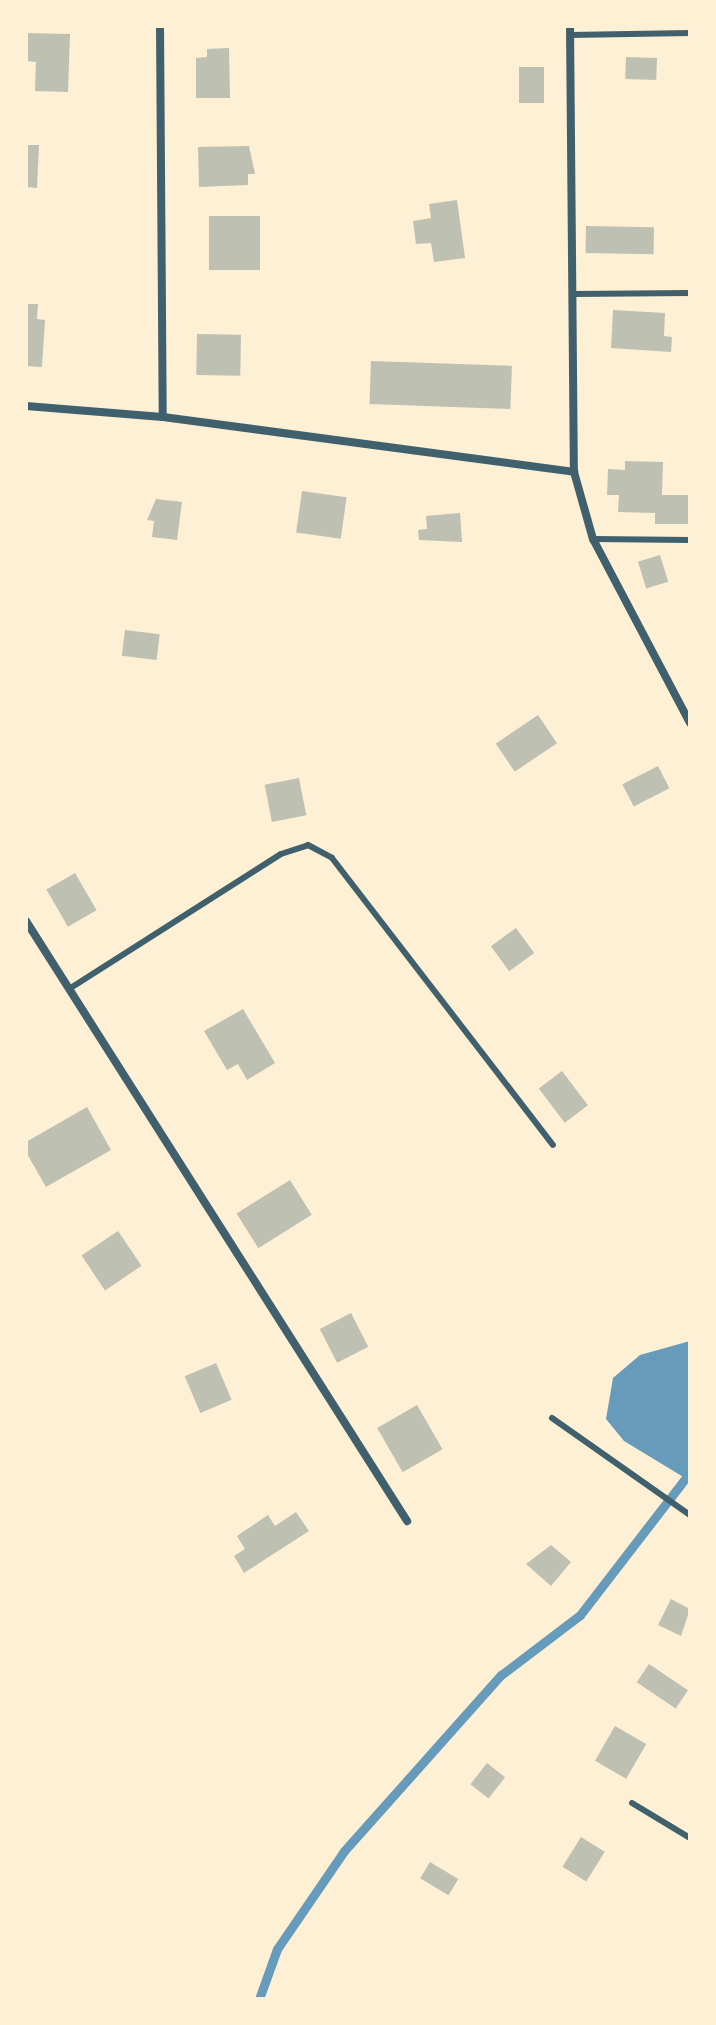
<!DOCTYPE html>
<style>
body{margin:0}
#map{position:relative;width:716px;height:2025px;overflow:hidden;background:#fdf0d5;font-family:"Nunito Sans",sans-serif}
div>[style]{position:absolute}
.water>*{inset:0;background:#669bbc}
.stream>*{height:9px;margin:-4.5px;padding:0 4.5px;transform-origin:4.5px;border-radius:4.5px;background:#669bbc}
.building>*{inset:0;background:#bec0b2;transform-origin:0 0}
.service>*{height:6px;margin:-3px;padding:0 3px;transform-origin:3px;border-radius:3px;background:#3f606c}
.minor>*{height:8px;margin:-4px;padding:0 4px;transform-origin:4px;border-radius:4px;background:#3f606c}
span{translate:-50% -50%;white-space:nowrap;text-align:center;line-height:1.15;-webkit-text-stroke:6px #fdf0d5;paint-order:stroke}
.frame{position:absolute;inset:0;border:28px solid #fdf0d5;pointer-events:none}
</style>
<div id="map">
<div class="water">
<i style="clip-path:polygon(690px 1341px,690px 1481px,624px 1441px,606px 1419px,613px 1378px,640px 1355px)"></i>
</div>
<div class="stream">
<i style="left:259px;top:1999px;width:53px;rotate:-70.2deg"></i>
<i style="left:277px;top:1949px;width:119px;rotate:-55.6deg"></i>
<i style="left:344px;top:1851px;width:236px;rotate:-48.3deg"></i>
<i style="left:501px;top:1675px;width:99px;rotate:-37.2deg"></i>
<i style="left:580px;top:1615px;width:180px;rotate:-52.4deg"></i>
</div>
<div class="building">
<i style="clip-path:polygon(26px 33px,70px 34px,68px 92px,35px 91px,36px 62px,26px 61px)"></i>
<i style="clip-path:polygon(229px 48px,230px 98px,196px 98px,196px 58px,207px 57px,207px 49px)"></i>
<i style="left:626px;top:57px;width:31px;height:22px;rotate:2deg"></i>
<i style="left:519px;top:67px;width:25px;height:36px"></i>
<i style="clip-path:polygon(26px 145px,39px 145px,37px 188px,26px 187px)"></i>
<i style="clip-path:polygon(249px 146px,255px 174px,248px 174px,248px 185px,199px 187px,198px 147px)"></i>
<i style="clip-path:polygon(457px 200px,465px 258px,434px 262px,431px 243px,416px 244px,413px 221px,431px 218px,429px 204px)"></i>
<i style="left:209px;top:216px;width:51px;height:54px"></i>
<i style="left:586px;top:226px;width:68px;height:27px;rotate:1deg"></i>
<i style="clip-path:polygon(26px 304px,38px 304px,37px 319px,45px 320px,42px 367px,26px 366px)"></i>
<i style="clip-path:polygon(613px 310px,665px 313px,664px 336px,672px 337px,671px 352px,611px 348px)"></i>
<i style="left:197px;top:334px;width:44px;height:41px;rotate:1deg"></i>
<i style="left:371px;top:361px;width:141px;height:43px;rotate:2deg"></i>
<i style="clip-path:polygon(625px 461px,663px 462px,662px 495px,689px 495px,688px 524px,655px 524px,655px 513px,618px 512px,619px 495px,607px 495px,608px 469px,625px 470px)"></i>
<i style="left:302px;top:491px;width:45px;height:42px;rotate:8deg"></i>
<i style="clip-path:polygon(156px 499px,182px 502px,177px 540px,152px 537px,154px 521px,147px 520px)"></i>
<i style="clip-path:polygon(460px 513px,462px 542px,419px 540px,418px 530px,427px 529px,426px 516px)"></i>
<i style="left:660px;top:555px;width:28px;height:23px;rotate:73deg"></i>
<i style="left:125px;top:630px;width:35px;height:26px;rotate:7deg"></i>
<i style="left:538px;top:715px;width:34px;height:51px;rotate:56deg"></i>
<i style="left:658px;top:766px;width:25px;height:40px;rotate:63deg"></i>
<i style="left:299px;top:778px;width:38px;height:35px;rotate:79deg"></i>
<i style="left:75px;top:873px;width:43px;height:33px;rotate:60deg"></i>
<i style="left:516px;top:928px;width:31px;height:31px;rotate:54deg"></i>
<i style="clip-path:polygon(243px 1009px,275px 1063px,247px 1080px,238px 1064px,227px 1070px,204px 1031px)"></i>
<i style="left:562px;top:1071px;width:43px;height:29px;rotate:53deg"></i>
<i style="clip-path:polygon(87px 1107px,111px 1150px,46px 1187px,26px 1152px,26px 1142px)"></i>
<i style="left:290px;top:1180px;width:41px;height:63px;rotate:58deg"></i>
<i style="left:118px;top:1231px;width:42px;height:44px;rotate:56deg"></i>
<i style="left:351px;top:1313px;width:38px;height:35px;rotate:63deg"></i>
<i style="left:216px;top:1363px;width:40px;height:34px;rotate:67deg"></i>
<i style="left:417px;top:1405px;width:51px;height:46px;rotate:60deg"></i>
<i style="clip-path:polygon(296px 1512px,309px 1531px,244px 1573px,234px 1556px,245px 1549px,237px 1536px,268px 1515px,275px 1526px)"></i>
<i style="clip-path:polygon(551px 1545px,571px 1562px,551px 1586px,526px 1564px)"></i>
<i style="clip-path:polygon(671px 1599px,690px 1609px,681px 1636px,658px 1625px)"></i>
<i style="left:649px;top:1664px;width:47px;height:22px;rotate:34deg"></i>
<i style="left:615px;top:1726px;width:36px;height:40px;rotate:30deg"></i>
<i style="left:487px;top:1763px;width:23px;height:27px;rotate:38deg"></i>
<i style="left:581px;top:1837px;width:28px;height:35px;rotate:32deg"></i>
<i style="left:430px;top:1862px;width:33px;height:19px;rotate:31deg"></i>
</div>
<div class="service">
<i style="left:570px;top:35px;width:120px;rotate:-1deg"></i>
<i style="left:574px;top:294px;width:116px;rotate:-0.5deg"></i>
<i style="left:593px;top:539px;width:97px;rotate:0.6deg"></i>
<i style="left:69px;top:989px;width:251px;rotate:-32.5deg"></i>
<i style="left:281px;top:854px;width:28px;rotate:-18deg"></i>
<i style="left:308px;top:845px;width:27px;rotate:28deg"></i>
<i style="left:332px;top:858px;width:362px;rotate:52.4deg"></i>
<i style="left:552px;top:1418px;width:169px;rotate:35.1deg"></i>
<i style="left:632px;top:1803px;width:68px;rotate:31.1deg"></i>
</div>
<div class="minor">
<i style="left:160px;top:26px;width:391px;rotate:89.6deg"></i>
<i style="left:570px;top:26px;width:446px;rotate:89.5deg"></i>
<i style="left:574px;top:472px;width:70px;rotate:74.2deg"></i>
<i style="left:593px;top:539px;width:208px;rotate:62.2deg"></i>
<i style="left:26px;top:406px;width:137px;rotate:4.6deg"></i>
<i style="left:163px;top:417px;width:415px;rotate:7.6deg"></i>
<i style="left:26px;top:921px;width:711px;rotate:57.58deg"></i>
</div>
<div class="frame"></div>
</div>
